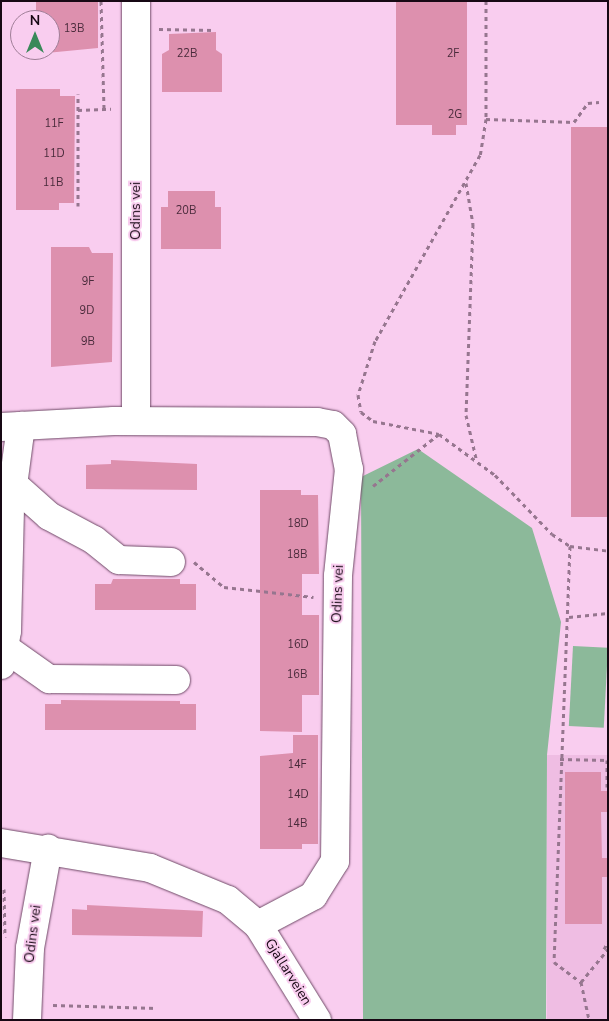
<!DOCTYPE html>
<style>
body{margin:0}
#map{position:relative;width:609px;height:1021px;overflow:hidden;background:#f9cdef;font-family:"Nunito Sans",sans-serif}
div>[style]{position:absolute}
.built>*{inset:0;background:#efbde3;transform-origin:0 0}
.green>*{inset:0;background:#8cb99a;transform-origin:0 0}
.building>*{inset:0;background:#dd90ae;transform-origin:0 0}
.path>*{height:3px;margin-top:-1.5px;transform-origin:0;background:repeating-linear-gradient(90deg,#96768f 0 4px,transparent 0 8px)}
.roads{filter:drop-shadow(0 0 1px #6f4a67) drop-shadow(0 0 1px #6f4a67)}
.minor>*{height:28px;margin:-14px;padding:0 14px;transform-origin:14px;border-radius:14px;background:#fff}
span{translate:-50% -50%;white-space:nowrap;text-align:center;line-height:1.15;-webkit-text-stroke:4px #f9cdef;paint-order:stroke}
.number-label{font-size:11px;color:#482a3a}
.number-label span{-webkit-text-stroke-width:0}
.street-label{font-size:14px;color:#170814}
.frame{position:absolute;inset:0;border:2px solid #170814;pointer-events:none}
.north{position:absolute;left:10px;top:10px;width:50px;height:50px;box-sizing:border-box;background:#f9cdef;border:1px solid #9f7e97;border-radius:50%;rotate:0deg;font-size:14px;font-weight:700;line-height:20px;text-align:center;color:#170814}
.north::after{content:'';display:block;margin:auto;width:18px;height:22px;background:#398959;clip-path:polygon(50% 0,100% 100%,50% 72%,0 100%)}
</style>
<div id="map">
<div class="built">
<i style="left:547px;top:755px;width:61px;height:265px"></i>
</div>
<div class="green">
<i style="clip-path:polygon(418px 449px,532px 528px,561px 622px,547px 755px,546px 1020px,363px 1020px,361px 477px)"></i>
<i style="left:573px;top:646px;width:35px;height:80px;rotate:3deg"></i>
</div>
<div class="building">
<i style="clip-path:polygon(36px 1px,98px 1px,98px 48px,36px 54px,36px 50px,50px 50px,50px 20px,36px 20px)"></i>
<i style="clip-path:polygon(396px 1px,467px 1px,467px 125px,456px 125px,456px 135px,432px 135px,432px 125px,396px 125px)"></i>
<i style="clip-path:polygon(216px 32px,216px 50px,222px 54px,222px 92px,162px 92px,162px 54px,169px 50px,169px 34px)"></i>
<i style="clip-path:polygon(16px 89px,60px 89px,60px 96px,75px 96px,74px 203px,59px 203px,59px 210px,16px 210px)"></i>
<i style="left:571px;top:127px;width:37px;height:390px"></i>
<i style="clip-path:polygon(168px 191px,215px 191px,215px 207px,221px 207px,221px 249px,161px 249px,161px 207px,168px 207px)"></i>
<i style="clip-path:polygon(51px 247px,89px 247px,92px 253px,113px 253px,112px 362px,51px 367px)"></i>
<i style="clip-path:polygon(111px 460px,197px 464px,197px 490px,86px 489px,86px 465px,111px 464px)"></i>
<i style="clip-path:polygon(260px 490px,301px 490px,301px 495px,318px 495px,319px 574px,302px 574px,302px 615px,319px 615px,319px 695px,302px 695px,302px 732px,260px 731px)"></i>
<i style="clip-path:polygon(113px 579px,180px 579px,180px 584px,196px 584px,196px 610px,95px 610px,95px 584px,111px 584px)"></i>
<i style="clip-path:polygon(61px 700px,180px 701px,180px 704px,196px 704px,196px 730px,45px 730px,45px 704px,61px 704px)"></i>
<i style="clip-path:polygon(293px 735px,318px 735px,318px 844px,302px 844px,302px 849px,260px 849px,260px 756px,293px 753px)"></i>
<i style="clip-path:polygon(565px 772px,601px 772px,601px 791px,608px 791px,608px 812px,601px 812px,602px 858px,608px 858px,608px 877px,602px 877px,602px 924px,565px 924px)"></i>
<i style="clip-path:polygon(87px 905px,203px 911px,202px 937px,72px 935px,72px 909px,87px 910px)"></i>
</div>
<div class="path">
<i style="left:101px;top:1px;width:108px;rotate:88.4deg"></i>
<i style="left:486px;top:1px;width:118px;rotate:90deg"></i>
<i style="left:486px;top:119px;width:36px;rotate:99deg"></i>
<i style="left:480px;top:155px;width:214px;rotate:119.4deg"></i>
<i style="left:375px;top:341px;width:57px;rotate:107.5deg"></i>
<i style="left:358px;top:395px;width:17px;rotate:80deg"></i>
<i style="left:361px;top:412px;width:15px;rotate:37deg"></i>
<i style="left:373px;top:421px;width:67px;rotate:11.1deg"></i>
<i style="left:439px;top:434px;width:69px;rotate:36.2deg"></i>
<i style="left:495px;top:475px;width:82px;rotate:46deg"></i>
<i style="left:552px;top:534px;width:22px;rotate:34deg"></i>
<i style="left:570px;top:546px;width:38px;rotate:7deg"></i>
<i style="left:159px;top:29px;width:55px;rotate:1deg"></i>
<i style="left:78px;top:110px;width:33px;rotate:-2deg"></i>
<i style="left:486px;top:119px;width:88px;rotate:2deg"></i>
<i style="left:574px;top:122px;width:24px;rotate:-54deg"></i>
<i style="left:588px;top:103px;width:11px;rotate:-5deg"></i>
<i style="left:466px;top:183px;width:42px;rotate:80.3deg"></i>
<i style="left:473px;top:224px;width:191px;rotate:92.1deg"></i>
<i style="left:466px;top:415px;width:44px;rotate:76.9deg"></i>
<i style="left:78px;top:206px;width:112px;rotate:-90deg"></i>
<i style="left:373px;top:486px;width:84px;rotate:-38.2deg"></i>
<i style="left:570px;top:546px;width:416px;rotate:92.2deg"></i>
<i style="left:554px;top:962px;width:34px;rotate:37deg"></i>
<i style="left:581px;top:982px;width:39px;rotate:78deg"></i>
<i style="left:194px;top:562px;width:39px;rotate:40deg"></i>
<i style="left:224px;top:587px;width:90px;rotate:6.4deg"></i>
<i style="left:569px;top:617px;width:39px;rotate:-6deg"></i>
<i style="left:560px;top:759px;width:48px;rotate:1.2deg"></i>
<i style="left:607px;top:760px;width:27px;rotate:90deg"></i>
<i style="left:4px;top:889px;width:48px;rotate:88.8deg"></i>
<i style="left:604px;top:949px;width:8px;rotate:-60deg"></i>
<i style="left:581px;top:982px;width:43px;rotate:-50.7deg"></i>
<i style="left:53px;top:1005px;width:104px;rotate:1.7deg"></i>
</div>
<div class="roads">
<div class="minor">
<i style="left:136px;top:421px;width:420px;rotate:-90deg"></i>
<i style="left:1px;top:427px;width:113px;rotate:-3deg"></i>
<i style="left:114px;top:421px;width:203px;rotate:0.3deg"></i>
<i style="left:317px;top:422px;width:16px;rotate:11deg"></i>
<i style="left:333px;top:425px;width:13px;rotate:45deg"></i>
<i style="left:342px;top:434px;width:36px;rotate:79deg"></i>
<i style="left:349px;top:469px;width:108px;rotate:95.9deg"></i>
<i style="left:338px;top:576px;width:285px;rotate:90.6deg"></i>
<i style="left:335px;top:861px;width:41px;rotate:122.2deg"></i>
<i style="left:313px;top:896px;width:62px;rotate:152.2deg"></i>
<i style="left:13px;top:484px;width:48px;rotate:41.6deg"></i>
<i style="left:49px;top:516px;width:51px;rotate:28.1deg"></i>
<i style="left:94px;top:540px;width:32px;rotate:39deg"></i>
<i style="left:119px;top:560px;width:52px;rotate:2.2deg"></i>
<i style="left:5px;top:648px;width:54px;rotate:35.2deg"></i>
<i style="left:49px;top:679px;width:127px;rotate:0.5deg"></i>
<i style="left:1px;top:665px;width:35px;rotate:-80deg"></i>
<i style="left:7px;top:631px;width:123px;rotate:-88.6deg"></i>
<i style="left:10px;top:508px;width:83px;rotate:-82.4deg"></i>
<i style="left:1px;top:843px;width:151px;rotate:9.5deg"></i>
<i style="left:150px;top:868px;width:84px;rotate:22.3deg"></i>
<i style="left:228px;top:900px;width:39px;rotate:40deg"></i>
<i style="left:258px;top:925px;width:112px;rotate:58.2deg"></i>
<i style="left:27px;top:1020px;width:72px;rotate:-87.6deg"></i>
<i style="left:30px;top:948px;width:101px;rotate:-79.7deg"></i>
</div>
</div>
<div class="number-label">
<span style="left:74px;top:29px">13B</span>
<span style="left:187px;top:54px">22B</span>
<span style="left:453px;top:54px">2F</span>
<span style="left:455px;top:115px">2G</span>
<span style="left:54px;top:124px">11F</span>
<span style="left:54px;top:154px">11D</span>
<span style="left:53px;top:183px">11B</span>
<span style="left:186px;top:211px">20B</span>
<span style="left:88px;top:282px">9F</span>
<span style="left:87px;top:311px">9D</span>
<span style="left:88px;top:342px">9B</span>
<span style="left:298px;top:524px">18D</span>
<span style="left:297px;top:555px">18B</span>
<span style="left:298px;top:645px">16D</span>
<span style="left:297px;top:675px">16B</span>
<span style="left:297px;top:765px">14F</span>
<span style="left:298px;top:795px">14D</span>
<span style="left:297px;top:824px">14B</span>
</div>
<div class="street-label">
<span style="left:136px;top:211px;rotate:-90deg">Odins vei</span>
<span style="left:338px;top:594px;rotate:-88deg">Odins vei</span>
<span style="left:33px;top:934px;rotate:-83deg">Odins vei</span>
<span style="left:288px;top:972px;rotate:58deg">Gjallarveien</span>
</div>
<div class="frame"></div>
<div class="north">N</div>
</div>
